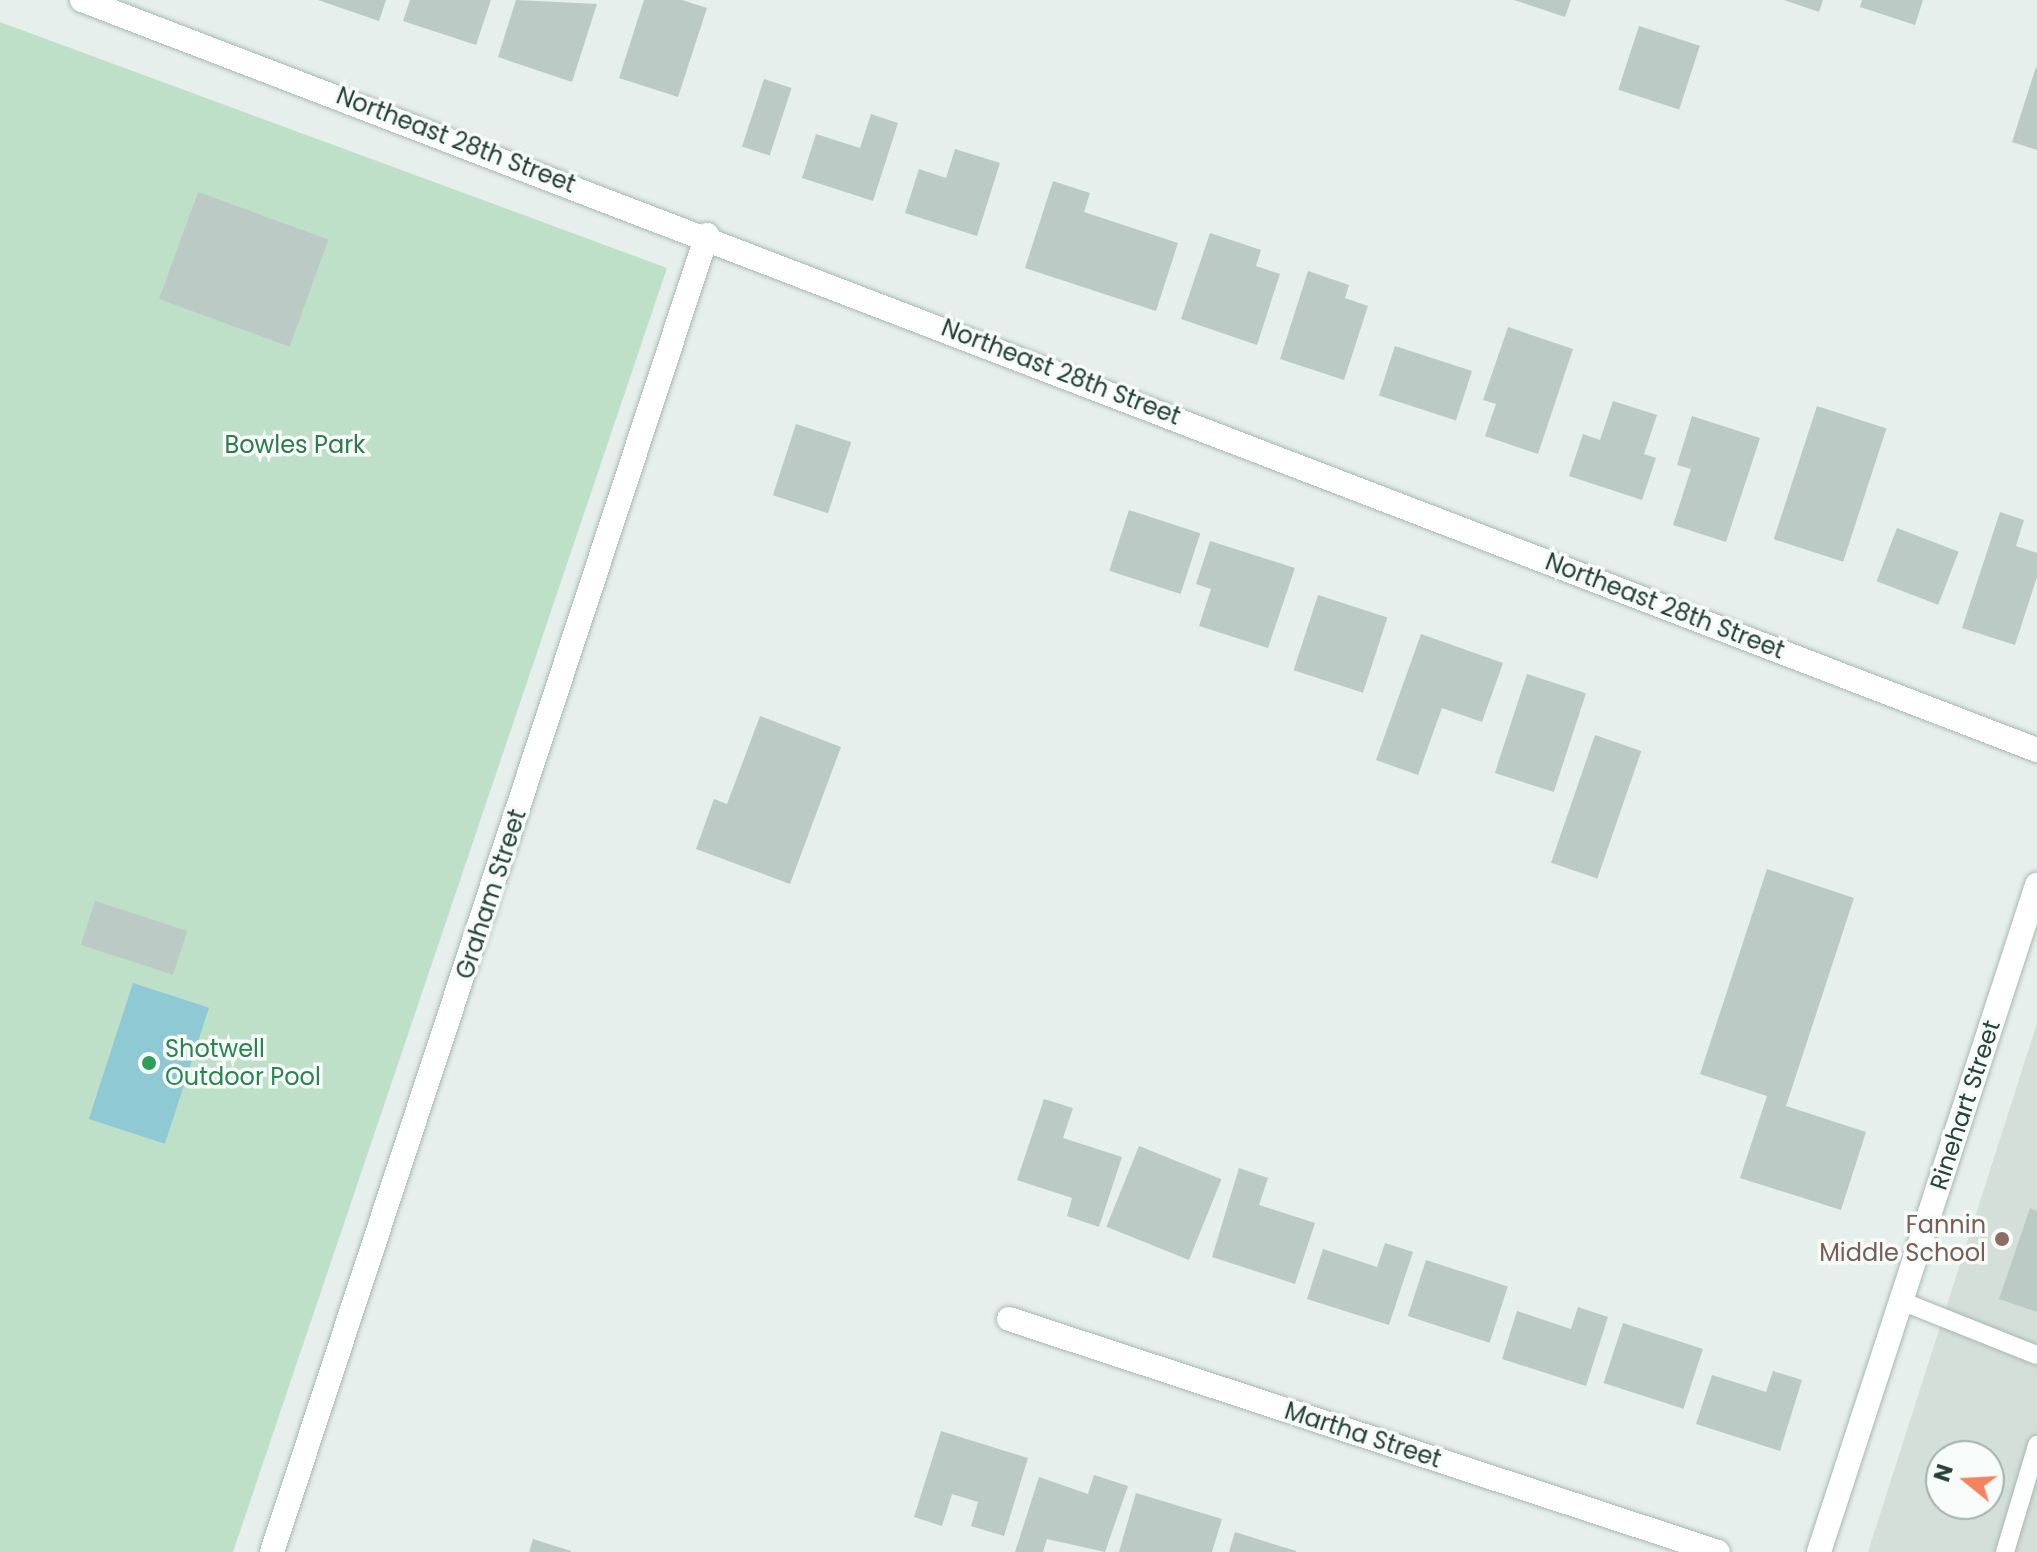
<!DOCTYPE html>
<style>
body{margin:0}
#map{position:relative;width:2037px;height:1552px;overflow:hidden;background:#e6efeb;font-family:Poppins,sans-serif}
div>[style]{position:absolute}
.built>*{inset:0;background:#d4dfda}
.green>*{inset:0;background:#bfe0c8}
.water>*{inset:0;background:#8ec9d4;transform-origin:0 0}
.building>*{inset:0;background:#bbcac4;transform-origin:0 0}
.roads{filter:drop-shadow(0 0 2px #a8b8b2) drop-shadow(0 0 2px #a8b8b2)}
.service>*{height:18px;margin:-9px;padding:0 9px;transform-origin:9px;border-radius:9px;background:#fff}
.minor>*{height:24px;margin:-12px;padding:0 12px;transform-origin:12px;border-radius:12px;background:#fff}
.dots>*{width:22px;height:22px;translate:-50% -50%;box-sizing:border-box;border:4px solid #f7fbf9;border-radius:50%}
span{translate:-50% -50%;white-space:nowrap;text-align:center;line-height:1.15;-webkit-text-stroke:7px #f7fbf9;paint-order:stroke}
.street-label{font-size:24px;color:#24423a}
.park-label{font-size:24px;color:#2d7a4b}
.leisure-label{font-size:24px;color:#27864d}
.left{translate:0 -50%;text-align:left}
.education-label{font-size:24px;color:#785e54}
.right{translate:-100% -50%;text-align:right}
.north{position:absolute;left:1925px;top:1440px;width:80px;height:80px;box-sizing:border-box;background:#f7fbf9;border:2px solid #a3b1ad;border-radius:50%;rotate:288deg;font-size:22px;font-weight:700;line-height:32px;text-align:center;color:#24423a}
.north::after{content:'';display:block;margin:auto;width:28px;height:36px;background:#f4845f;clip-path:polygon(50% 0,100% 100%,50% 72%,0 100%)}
</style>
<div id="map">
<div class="built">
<i style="clip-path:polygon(evenodd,2037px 1023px,2037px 1552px,1868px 1552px,2037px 1023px,1941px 1456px,1989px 1456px,1989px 1504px,1941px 1504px,1941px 1456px)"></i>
</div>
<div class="green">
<i style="clip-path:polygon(0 22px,667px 268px,233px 1552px,0 1552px)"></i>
</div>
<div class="water">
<i style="left:133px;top:983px;width:80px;height:143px;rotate:18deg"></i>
</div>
<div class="building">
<i style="clip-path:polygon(318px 0,386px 0,379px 21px)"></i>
<i style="clip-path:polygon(410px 0,491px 0,476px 45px,403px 21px)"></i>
<i style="clip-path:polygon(516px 0,597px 4px,572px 82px,498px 57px)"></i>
<i style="clip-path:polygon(644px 0,682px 0,707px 8px,678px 97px,619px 78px)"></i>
<i style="clip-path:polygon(1514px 0,1571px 0,1565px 17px)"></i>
<i style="clip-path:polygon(1784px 0,1823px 0,1819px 12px)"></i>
<i style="clip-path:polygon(1862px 0,1923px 0,1915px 25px,1860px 7px)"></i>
<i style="left:1639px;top:26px;width:64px;height:67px;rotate:18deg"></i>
<i style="clip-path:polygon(2036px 67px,2037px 68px,2037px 150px,2012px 142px)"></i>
<i style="left:764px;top:79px;width:29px;height:71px;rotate:18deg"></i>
<i style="clip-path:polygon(871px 114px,898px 123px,873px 201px,802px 178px,816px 134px,860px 148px)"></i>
<i style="clip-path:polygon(955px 149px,1000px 163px,977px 236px,905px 213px,919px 169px,946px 178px)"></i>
<i style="clip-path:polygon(1053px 181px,1090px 193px,1084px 212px,1178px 243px,1156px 311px,1025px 268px)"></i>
<i style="left:198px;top:192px;width:139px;height:114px;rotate:20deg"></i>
<i style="clip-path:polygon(1210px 233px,1261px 250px,1256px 266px,1280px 274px,1257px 345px,1181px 319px)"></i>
<i style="clip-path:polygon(1308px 271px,1349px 285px,1345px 298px,1368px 306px,1344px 380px,1280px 359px)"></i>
<i style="clip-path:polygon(1508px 327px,1573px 349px,1538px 454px,1485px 436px,1496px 404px,1483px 400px)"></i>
<i style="left:1395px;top:346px;width:81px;height:52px;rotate:18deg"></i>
<i style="clip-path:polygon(1613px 401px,1657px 415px,1644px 454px,1656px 458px,1642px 500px,1569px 476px,1583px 434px,1600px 440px)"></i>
<i style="left:1817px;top:406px;width:73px;height:140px;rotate:18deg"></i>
<i style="clip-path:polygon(1692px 416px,1760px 438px,1726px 542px,1673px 525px,1691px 469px,1677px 465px)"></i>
<i style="left:796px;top:424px;width:58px;height:75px;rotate:18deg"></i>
<i style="left:1129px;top:510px;width:75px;height:64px;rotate:18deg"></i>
<i style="clip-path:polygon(2000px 512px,2024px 520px,2016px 546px,2037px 553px,2037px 577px,2015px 645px,1962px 628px)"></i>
<i style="left:1897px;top:528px;width:66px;height:57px;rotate:21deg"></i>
<i style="clip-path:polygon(1210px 541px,1295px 568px,1268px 648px,1199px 626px,1211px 589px,1196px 584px)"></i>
<i style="left:1318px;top:595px;width:73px;height:79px;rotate:18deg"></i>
<i style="clip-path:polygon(1421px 634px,1503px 663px,1482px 722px,1442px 708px,1418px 775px,1376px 760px)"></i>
<i style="left:1527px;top:674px;width:62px;height:104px;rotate:18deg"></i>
<i style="clip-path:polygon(760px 716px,841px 747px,790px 884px,696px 849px,714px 799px,727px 804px)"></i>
<i style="left:1595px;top:735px;width:49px;height:135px;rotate:19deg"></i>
<i style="clip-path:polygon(1767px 869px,1854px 898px,1786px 1106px,1866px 1132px,1841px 1210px,1740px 1178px,1767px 1096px,1700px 1074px)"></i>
<i style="left:95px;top:901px;width:97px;height:46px;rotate:18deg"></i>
<i style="clip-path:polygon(1044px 1099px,1073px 1108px,1063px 1138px,1122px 1157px,1099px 1227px,1067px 1216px,1072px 1198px,1017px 1180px)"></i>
<i style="left:1139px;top:1146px;width:89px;height:87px;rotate:22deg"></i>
<i style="clip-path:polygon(1239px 1168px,1268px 1178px,1259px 1205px,1315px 1223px,1295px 1284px,1212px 1257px)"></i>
<i style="clip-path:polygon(2030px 1208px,2037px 1211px,2037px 1312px,1999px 1299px)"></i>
<i style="clip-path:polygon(1385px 1243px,1413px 1252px,1389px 1325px,1307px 1299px,1323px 1249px,1377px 1267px)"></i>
<i style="left:1426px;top:1260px;width:86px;height:59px;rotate:18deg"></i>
<i style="clip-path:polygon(1578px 1307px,1608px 1317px,1586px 1386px,1502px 1359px,1517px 1311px,1571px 1329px)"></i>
<i style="left:1623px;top:1323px;width:84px;height:63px;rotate:18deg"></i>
<i style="clip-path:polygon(1773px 1371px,1802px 1380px,1780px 1451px,1696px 1424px,1712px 1375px,1766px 1392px)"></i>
<i style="clip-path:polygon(941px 1431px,1028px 1458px,1004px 1536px,971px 1526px,978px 1502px,952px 1494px,942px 1526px,914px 1517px)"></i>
<i style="clip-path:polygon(1094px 1475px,1128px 1486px,1105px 1552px,1047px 1539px,1043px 1552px,1015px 1552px,1039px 1477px,1088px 1494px)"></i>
<i style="clip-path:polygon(1136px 1493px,1222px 1519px,1212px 1552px,1119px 1552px)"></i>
<i style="clip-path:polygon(1235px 1532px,1296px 1551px,1296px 1552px,1229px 1552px)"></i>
<i style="clip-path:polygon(533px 1539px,571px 1551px,571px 1552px,529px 1552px)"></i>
</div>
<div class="roads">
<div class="service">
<i style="left:1901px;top:1301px;width:146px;rotate:21.7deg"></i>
<i style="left:2005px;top:1552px;width:112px;rotate:-73.3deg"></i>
</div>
<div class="minor">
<i style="left:82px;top:0;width:2094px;rotate:20.99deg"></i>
<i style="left:1009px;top:1319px;width:746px;rotate:18.19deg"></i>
<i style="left:272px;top:1552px;width:1387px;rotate:-71.72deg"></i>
<i style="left:1819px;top:1552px;width:702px;rotate:-71.9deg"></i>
</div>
</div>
<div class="dots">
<i style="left:149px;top:1063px;background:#2e9e5b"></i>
<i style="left:2002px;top:1239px;background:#8d6e63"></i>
</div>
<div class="street-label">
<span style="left:456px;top:140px;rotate:21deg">Northeast 28th Street</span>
<span style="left:1061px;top:372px;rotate:21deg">Northeast 28th Street</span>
<span style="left:1665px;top:606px;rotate:21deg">Northeast 28th Street</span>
<span style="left:491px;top:894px;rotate:-72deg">Graham Street</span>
<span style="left:1965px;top:1105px;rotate:-72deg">Rinehart Street</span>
<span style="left:1363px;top:1435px;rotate:18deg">Martha Street</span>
</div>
<div class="park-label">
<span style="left:295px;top:445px">Bowles Park</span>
</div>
<div class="leisure-label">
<span class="left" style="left:165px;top:1063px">Shotwell<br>Outdoor Pool</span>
</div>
<div class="education-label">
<span class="right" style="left:1986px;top:1239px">Fannin<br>Middle School</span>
</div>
<div class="north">N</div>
</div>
